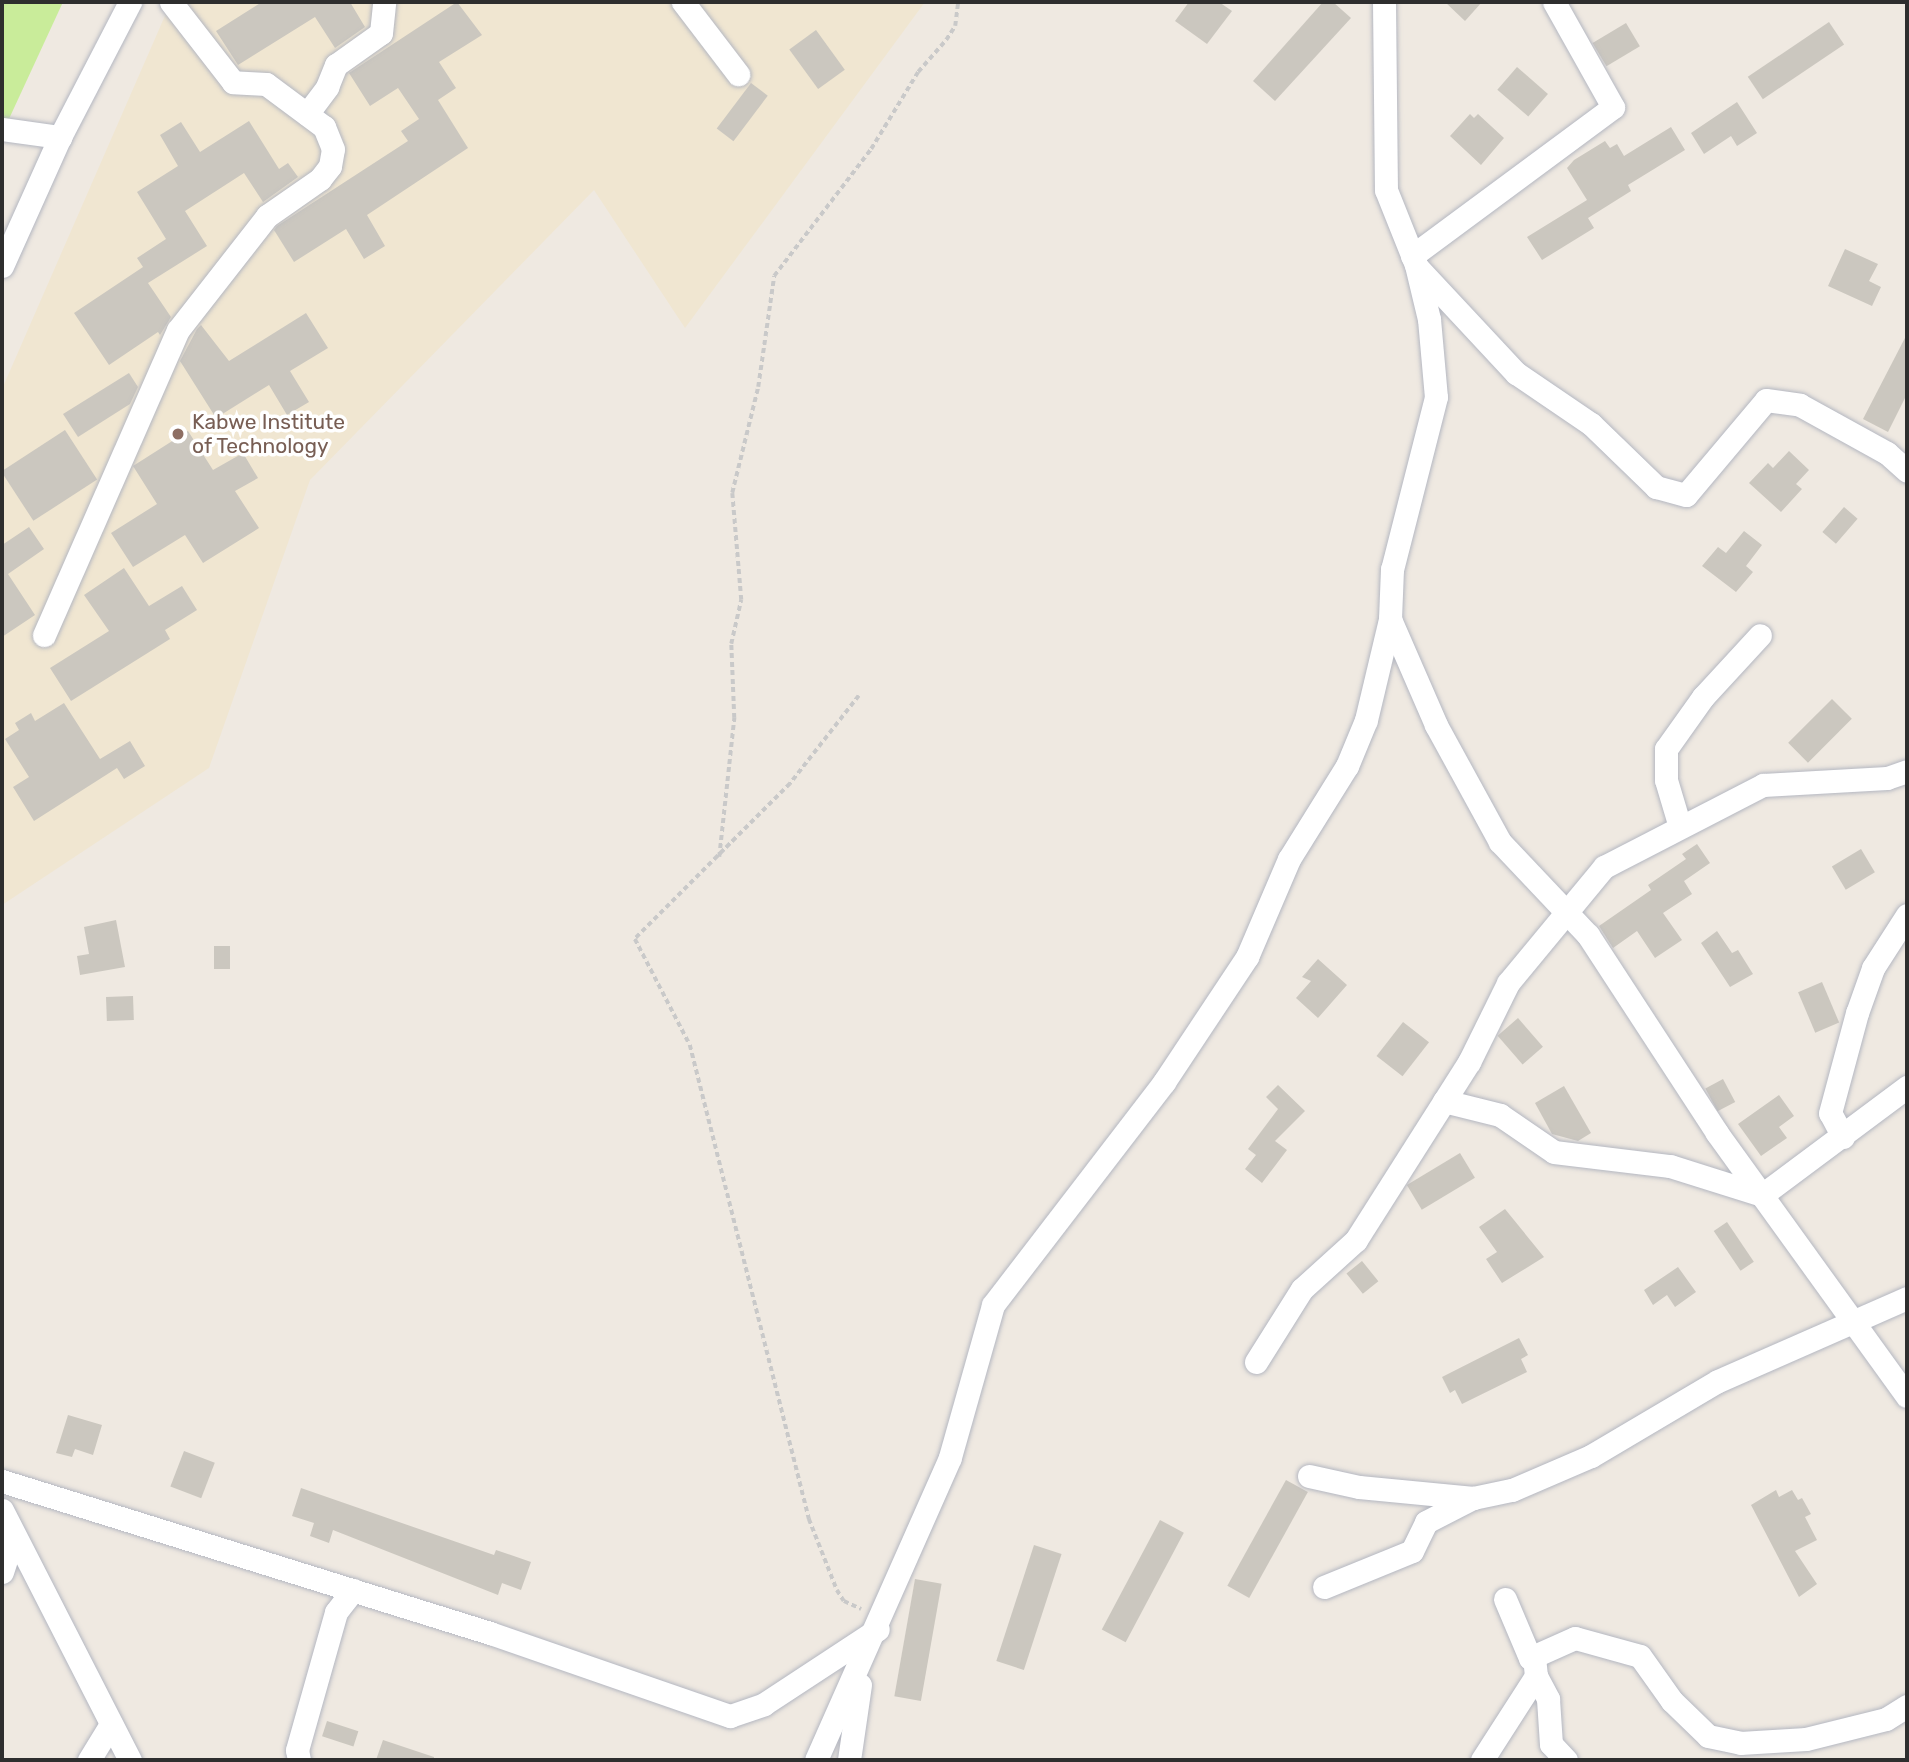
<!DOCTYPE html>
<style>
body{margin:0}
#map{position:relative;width:1909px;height:1762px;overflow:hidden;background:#efe9e1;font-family:Rubik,sans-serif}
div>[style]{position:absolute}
.education>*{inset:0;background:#f0e6d1}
.pitch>*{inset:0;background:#c9ec9a}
.building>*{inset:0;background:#cbc7bf;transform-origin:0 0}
.path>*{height:3.5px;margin-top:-1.75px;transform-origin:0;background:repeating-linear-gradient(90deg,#c9c9c9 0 5px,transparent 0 8.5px)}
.roads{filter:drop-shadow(0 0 2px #b4b7c1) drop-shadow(0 0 2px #b4b7c1)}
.minor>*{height:23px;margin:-11.5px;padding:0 11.5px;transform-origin:11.5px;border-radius:11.5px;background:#fff}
.dots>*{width:19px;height:19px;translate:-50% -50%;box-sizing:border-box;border:4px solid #fff;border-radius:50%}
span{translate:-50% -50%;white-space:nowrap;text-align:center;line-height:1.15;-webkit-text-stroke:7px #fff;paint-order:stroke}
.education-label{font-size:21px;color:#785e54}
.left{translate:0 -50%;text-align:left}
.frame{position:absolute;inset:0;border:4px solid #2e2e2e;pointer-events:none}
</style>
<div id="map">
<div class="education">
<i style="clip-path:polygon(171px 2px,925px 2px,685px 328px,594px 190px,310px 480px,209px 768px,2px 905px,2px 389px)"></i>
</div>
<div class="pitch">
<i style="clip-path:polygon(2px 2px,63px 2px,2px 134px)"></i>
</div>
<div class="building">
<i style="clip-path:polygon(262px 2px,350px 2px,365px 27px,335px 48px,315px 17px,238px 65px,216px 31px)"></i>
<i style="clip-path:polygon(457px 2px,482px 35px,439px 62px,456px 88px,438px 100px,468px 148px,367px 215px,385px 246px,364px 259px,346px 229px,294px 262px,274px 230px,277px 226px,408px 141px,401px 131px,419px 119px,398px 88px,370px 106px,349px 73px)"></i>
<i style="clip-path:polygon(1189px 2px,1219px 2px,1232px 11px,1207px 44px,1175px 21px)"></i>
<i style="clip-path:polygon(1323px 2px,1333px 2px,1351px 18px,1275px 101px,1253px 81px)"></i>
<i style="clip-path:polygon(1445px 2px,1482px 2px,1465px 21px)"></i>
<i style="left:1829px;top:22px;width:27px;height:98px;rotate:56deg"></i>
<i style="left:1626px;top:23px;width:27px;height:39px;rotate:59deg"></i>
<i style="left:816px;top:30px;width:49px;height:33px;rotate:54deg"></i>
<i style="left:1517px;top:67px;width:41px;height:30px;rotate:41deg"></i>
<i style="left:751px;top:83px;width:21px;height:57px;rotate:37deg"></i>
<i style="clip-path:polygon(1737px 102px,1757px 133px,1737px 146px,1731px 136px,1704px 154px,1691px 133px)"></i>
<i style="clip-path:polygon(1470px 114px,1474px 118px,1478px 114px,1504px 138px,1481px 165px,1450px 136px)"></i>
<i style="clip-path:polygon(249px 121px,279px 169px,288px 163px,298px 177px,263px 202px,244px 173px,185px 211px,207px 246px,148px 283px,171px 317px,160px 335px,158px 332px,109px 365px,74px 313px,143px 267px,137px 258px,166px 239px,137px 192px,178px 166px,160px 135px,181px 122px,200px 152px)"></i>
<i style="clip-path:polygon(1671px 127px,1685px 150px,1628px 185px,1631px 191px,1588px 218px,1594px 228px,1542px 260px,1527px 237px,1587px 200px,1567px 168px,1574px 160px,1605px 141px,1610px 148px,1617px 144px,1624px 156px)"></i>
<i style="clip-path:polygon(1845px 249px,1878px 264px,1869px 281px,1881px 287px,1872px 306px,1828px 286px)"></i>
<i style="clip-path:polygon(306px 313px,328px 348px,290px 371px,309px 402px,287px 415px,269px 385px,216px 418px,180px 361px,197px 329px,201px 325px,229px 361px)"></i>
<i style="clip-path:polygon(1907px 334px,1907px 394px,1888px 432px,1863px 419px)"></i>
<i style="clip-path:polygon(129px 373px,138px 387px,130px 404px,78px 437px,63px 414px)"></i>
<i style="left:65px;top:430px;width:59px;height:76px;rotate:57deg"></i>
<i style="clip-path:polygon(188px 431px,213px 470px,243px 453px,258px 478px,235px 491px,259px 528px,203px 563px,185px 535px,133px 567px,111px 533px,157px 504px,133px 466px)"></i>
<i style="clip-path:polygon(1789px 451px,1809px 470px,1796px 484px,1802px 489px,1781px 512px,1749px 483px,1768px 463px,1773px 468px)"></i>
<i style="left:1844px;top:507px;width:18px;height:33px;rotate:41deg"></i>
<i style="clip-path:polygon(29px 527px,44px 549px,8px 574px,35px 615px,2px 637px,2px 545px)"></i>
<i style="clip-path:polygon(1744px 531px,1762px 545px,1746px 566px,1753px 572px,1736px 592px,1702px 566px,1718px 547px,1726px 553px)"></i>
<i style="clip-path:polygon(124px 568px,149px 606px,182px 586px,197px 610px,165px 630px,170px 639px,71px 701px,50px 668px,109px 631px,84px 595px)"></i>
<i style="left:1832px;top:699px;width:28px;height:62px;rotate:45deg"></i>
<i style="clip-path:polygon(64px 703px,100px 759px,130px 741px,145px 766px,124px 779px,117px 768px,34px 821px,13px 787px,29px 777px,5px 739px,19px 730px,15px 723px,31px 713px,35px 721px)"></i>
<i style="clip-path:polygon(1697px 844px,1710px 863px,1684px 881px,1692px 894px,1663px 913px,1682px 940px,1655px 958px,1637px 931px,1613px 948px,1599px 926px,1651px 890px,1648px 885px,1686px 859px,1682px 854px)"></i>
<i style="left:1861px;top:849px;width:27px;height:34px;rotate:59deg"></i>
<i style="clip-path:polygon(116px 920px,125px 967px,80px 975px,77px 956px,89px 954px,84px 927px)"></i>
<i style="clip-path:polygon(1717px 931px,1732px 953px,1738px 950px,1753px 974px,1730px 987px,1701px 943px)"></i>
<i style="left:230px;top:946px;width:23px;height:16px;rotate:90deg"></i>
<i style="clip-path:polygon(1318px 959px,1347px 985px,1318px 1018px,1296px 998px,1311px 981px,1302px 977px)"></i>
<i style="left:1822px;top:982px;width:44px;height:26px;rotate:67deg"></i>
<i style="left:133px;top:996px;width:24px;height:27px;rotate:88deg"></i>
<i style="left:1518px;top:1018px;width:38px;height:27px;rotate:49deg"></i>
<i style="left:1403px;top:1022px;width:33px;height:43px;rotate:38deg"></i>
<i style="left:1723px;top:1079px;width:26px;height:20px;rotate:62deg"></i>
<i style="clip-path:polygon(1278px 1085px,1305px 1111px,1275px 1141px,1287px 1150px,1262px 1183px,1245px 1169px,1256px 1155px,1248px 1149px,1278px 1109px,1266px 1097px)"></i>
<i style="clip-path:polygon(1564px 1086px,1591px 1133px,1578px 1141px,1552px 1134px,1535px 1103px)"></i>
<i style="clip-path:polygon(1779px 1095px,1794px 1116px,1779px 1127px,1787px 1138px,1761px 1156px,1738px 1124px)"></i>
<i style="left:1460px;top:1153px;width:29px;height:62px;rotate:59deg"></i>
<i style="clip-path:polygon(1505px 1209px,1544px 1257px,1502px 1283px,1486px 1259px,1497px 1252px,1479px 1227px)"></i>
<i style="left:1727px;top:1222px;width:48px;height:16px;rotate:56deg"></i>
<i style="left:1362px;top:1261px;width:26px;height:20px;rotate:51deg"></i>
<i style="clip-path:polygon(1678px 1267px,1696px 1292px,1675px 1307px,1667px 1295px,1653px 1305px,1644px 1290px)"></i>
<i style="clip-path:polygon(1519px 1338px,1528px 1355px,1521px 1359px,1527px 1372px,1462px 1404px,1455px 1390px,1450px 1393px,1442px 1377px)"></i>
<i style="clip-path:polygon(68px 1415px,102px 1425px,93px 1455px,75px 1449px,72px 1457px,56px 1453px)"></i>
<i style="left:184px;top:1451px;width:33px;height:38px;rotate:21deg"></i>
<i style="left:1286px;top:1480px;width:25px;height:121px;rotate:29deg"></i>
<i style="clip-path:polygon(301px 1488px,494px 1555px,496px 1550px,531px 1562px,521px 1590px,502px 1583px,498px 1595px,333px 1530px,329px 1543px,310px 1536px,314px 1523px,292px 1516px)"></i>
<i style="clip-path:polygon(1776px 1490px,1779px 1497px,1792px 1490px,1798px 1500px,1802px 1498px,1811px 1514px,1805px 1517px,1817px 1540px,1795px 1551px,1817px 1584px,1799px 1597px,1751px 1505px)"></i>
<i style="left:1160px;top:1520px;width:27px;height:124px;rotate:28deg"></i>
<i style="left:1034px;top:1545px;width:29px;height:122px;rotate:18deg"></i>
<i style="left:915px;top:1579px;width:27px;height:119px;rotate:10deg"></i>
<i style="left:327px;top:1721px;width:33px;height:16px;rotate:18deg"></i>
<i style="clip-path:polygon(383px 1740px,434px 1757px,434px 1760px,376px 1760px)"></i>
</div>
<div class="path">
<i style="left:859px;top:696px;width:112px;rotate:128.1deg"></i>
<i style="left:790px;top:784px;width:219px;rotate:135deg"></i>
<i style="left:635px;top:939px;width:119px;rotate:62.6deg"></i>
<i style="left:690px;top:1045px;width:489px;rotate:75.9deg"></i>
<i style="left:809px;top:1519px;width:76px;rotate:68.5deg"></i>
<i style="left:837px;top:1590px;width:13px;rotate:58deg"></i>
<i style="left:844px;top:1601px;width:19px;rotate:25deg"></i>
<i style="left:719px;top:857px;width:140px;rotate:-83.8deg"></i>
<i style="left:734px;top:718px;width:74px;rotate:-92.3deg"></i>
<i style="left:731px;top:644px;width:45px;rotate:-77.2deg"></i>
<i style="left:741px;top:600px;width:107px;rotate:-94.8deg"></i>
<i style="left:732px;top:493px;width:109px;rotate:-76.2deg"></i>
<i style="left:758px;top:387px;width:112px;rotate:-81.8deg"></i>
<i style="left:774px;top:276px;width:160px;rotate:-52.6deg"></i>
<i style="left:871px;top:149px;width:90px;rotate:-58.6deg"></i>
<i style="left:918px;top:72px;width:43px;rotate:-48.8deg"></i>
<i style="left:946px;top:40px;width:17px;rotate:-57deg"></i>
<i style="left:955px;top:26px;width:24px;rotate:-83deg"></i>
</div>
<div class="roads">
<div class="minor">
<i style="left:683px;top:2px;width:91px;rotate:52.6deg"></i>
<i style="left:1384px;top:2px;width:188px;rotate:89.4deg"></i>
<i style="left:1386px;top:190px;width:81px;rotate:68.2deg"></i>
<i style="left:1416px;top:265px;width:56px;rotate:76.5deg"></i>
<i style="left:1429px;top:319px;width:78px;rotate:84.9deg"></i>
<i style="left:1436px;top:397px;width:178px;rotate:104.3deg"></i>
<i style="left:1392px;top:569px;width:50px;rotate:92.3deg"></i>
<i style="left:1390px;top:619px;width:116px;rotate:66.5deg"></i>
<i style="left:1436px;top:725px;width:133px;rotate:61.3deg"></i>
<i style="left:1500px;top:842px;width:128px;rotate:46.6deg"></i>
<i style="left:1588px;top:935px;width:236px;rotate:56.9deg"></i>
<i style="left:1717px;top:1133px;width:324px;rotate:54.2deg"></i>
<i style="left:307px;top:114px;width:34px;rotate:-53deg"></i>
<i style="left:327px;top:87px;width:24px;rotate:-68deg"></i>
<i style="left:336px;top:65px;width:55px;rotate:-35.4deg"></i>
<i style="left:381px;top:33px;width:31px;rotate:-84deg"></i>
<i style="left:2px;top:129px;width:59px;rotate:7.9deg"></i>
<i style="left:1412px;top:256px;width:250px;rotate:-36.5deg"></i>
<i style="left:1613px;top:107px;width:120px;rotate:-119.3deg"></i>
<i style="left:2px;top:266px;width:141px;rotate:-65.8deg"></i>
<i style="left:60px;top:137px;width:152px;rotate:-62.6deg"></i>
<i style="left:1418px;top:268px;width:144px;rotate:47deg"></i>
<i style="left:1516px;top:373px;width:91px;rotate:34.2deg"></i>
<i style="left:1591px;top:424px;width:91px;rotate:44.1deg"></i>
<i style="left:1656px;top:487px;width:31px;rotate:15deg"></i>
<i style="left:1686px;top:495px;width:124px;rotate:-49.9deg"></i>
<i style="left:1766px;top:400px;width:34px;rotate:8deg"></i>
<i style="left:1800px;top:405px;width:99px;rotate:28.9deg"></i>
<i style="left:1887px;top:453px;width:27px;rotate:42deg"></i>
<i style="left:44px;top:635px;width:333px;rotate:-66.3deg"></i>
<i style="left:178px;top:330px;width:145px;rotate:-52deg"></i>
<i style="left:267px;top:216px;width:65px;rotate:-34.9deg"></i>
<i style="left:320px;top:179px;width:16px;rotate:-52deg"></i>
<i style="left:330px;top:166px;width:17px;rotate:-80deg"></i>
<i style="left:333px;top:149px;width:24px;rotate:-112deg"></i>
<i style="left:324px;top:127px;width:72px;rotate:-143.4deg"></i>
<i style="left:266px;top:84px;width:33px;rotate:-177deg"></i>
<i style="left:233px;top:82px;width:101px;rotate:-127.8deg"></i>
<i style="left:1680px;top:827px;width:49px;rotate:-106.6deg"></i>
<i style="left:1666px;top:780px;width:31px;rotate:-90deg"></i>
<i style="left:1666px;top:749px;width:64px;rotate:-54.6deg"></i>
<i style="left:1703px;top:697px;width:84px;rotate:-47.4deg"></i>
<i style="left:1444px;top:1101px;width:58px;rotate:14deg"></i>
<i style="left:1500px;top:1115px;width:65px;rotate:34.4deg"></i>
<i style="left:1554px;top:1152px;width:117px;rotate:6.9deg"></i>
<i style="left:1670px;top:1166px;width:96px;rotate:17.5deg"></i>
<i style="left:1762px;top:1195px;width:181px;rotate:-36.7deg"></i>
<i style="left:1843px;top:1137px;width:27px;rotate:-118deg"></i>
<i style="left:1830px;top:1113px;width:104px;rotate:-74.9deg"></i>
<i style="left:1857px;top:1013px;width:48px;rotate:-70.4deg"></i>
<i style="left:1873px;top:968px;width:63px;rotate:-57.3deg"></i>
<i style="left:1256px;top:1362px;width:86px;rotate:-57.8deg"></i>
<i style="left:1302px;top:1289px;width:73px;rotate:-42.2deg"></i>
<i style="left:1356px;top:1240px;width:211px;rotate:-57.6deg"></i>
<i style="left:1469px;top:1062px;width:88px;rotate:-63.7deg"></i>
<i style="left:1508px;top:983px;width:151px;rotate:-50.4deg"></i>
<i style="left:1604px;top:867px;width:179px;rotate:-27.3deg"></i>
<i style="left:1763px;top:785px;width:124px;rotate:-3.2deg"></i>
<i style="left:1887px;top:778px;width:21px;rotate:-19deg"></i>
<i style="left:1309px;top:1476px;width:51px;rotate:12.4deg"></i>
<i style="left:1359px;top:1487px;width:115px;rotate:5.5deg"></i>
<i style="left:2px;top:1481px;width:511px;rotate:17.3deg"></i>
<i style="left:490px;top:1633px;width:254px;rotate:19.1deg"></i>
<i style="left:730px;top:1716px;width:36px;rotate:-19deg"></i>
<i style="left:764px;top:1704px;width:136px;rotate:-33.3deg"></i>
<i style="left:2px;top:1510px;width:281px;rotate:62.9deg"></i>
<i style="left:2px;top:1572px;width:39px;rotate:-72deg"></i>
<i style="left:1324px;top:1587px;width:95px;rotate:-22.2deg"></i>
<i style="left:1412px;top:1551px;width:32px;rotate:-64deg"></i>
<i style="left:1426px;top:1522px;width:53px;rotate:-27.1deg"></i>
<i style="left:1473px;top:1498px;width:40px;rotate:-12deg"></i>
<i style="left:1512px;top:1490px;width:86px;rotate:-23.3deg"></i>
<i style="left:1591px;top:1456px;width:147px;rotate:-30.6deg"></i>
<i style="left:1718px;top:1381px;width:206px;rotate:-23.7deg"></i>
<i style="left:1505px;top:1599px;width:64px;rotate:67deg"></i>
<i style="left:1530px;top:1658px;width:49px;rotate:-24deg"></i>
<i style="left:1575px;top:1638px;width:67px;rotate:15.5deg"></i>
<i style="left:1640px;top:1656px;width:55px;rotate:54.6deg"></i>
<i style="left:1672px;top:1701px;width:50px;rotate:44.2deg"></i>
<i style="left:1708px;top:1736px;width:33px;rotate:12deg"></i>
<i style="left:1740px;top:1743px;width:66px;rotate:-3.5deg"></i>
<i style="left:1806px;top:1739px;width:82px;rotate:-14deg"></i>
<i style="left:1886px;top:1719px;width:25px;rotate:-32deg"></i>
<i style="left:1536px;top:1676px;width:26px;rotate:62deg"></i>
<i style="left:1548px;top:1699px;width:45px;rotate:86.2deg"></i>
<i style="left:1551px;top:1744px;width:22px;rotate:47deg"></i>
<i style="left:89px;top:1760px;width:42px;rotate:-58.6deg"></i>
<i style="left:299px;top:1760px;width:10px;rotate:-101deg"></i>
<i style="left:297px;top:1750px;width:143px;rotate:-74.2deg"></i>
<i style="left:336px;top:1612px;width:28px;rotate:-52deg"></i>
<i style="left:816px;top:1760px;width:331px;rotate:-66.1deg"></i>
<i style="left:950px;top:1457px;width:158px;rotate:-74.2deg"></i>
<i style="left:993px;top:1305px;width:281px;rotate:-52.5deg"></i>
<i style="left:1164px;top:1082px;width:150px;rotate:-56.4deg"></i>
<i style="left:1247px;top:957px;width:107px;rotate:-66.8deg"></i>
<i style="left:1289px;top:859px;width:110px;rotate:-58.1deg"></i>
<i style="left:1347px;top:766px;width:50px;rotate:-67.6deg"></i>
<i style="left:1366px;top:720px;width:104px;rotate:-76.6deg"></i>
<i style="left:849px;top:1760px;width:76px;rotate:-81.7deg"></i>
<i style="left:1482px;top:1760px;width:100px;rotate:-57.3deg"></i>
<i style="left:1536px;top:1676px;width:20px;rotate:-96deg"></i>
</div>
</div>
<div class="dots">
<i style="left:178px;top:434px;background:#8d6e63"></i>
</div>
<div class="education-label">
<span class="left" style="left:192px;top:434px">Kabwe Institute<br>of Technology</span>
</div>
<div class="frame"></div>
</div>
